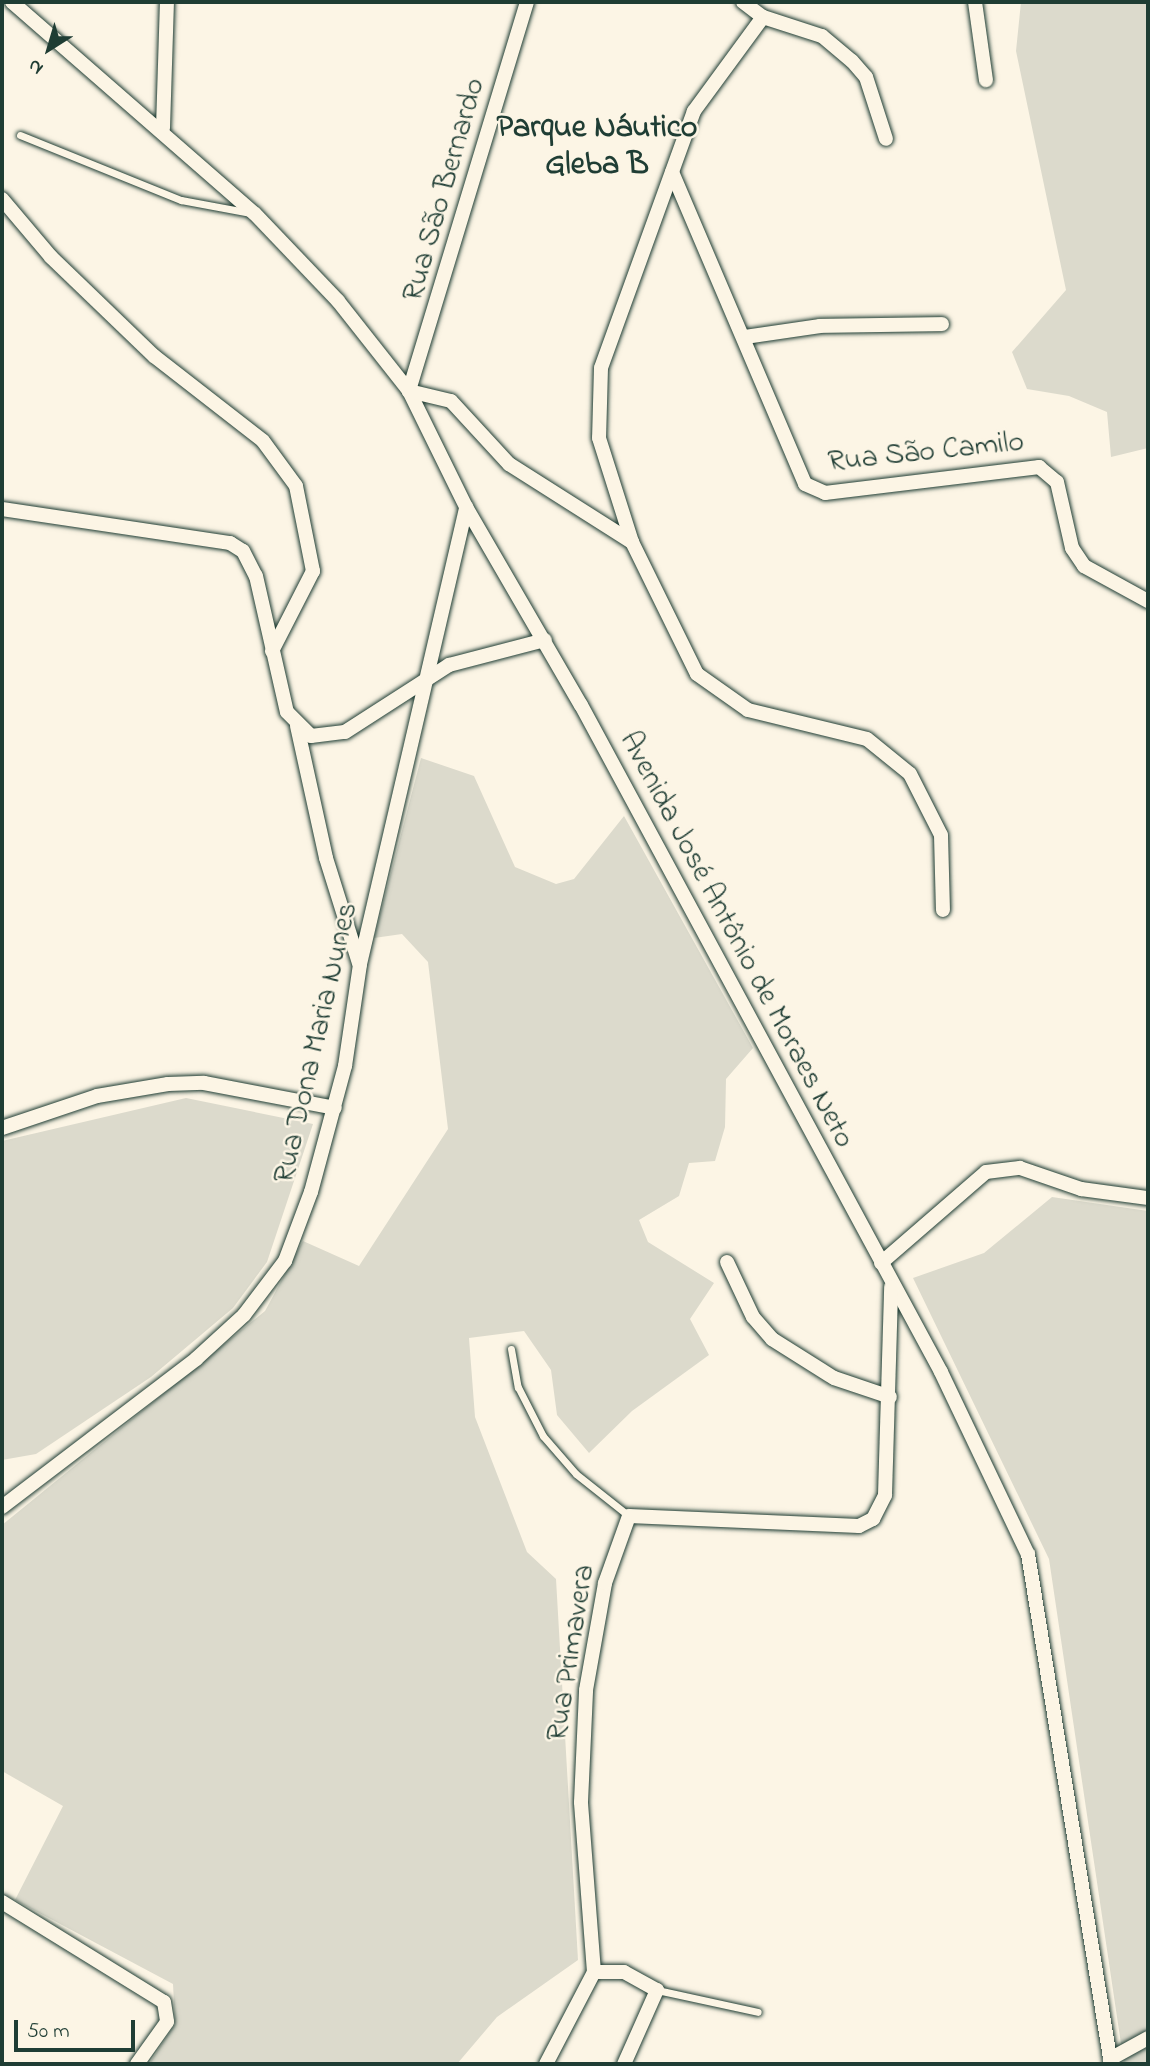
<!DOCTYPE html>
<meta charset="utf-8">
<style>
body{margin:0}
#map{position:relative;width:1150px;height:2066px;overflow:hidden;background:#fcf5e5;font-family:"Indie Flower",sans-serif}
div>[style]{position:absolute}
.green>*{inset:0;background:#dcdacc}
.roads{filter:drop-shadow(0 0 2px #1f3d34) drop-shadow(0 0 2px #1f3d34)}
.lane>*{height:7px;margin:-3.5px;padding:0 3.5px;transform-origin:3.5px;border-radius:3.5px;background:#fcf5e5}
.street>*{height:14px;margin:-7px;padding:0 7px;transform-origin:7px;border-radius:7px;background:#fcf5e5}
span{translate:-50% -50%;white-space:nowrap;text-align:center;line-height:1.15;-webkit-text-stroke:5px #fcf5e5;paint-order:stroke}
.street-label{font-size:30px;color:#1f3d34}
.neighbourhood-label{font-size:32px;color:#1f3d34;font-weight:700}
.frame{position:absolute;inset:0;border:4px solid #1f3d34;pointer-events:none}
.north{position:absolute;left:14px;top:14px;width:70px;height:70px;-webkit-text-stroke:5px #fcf5e5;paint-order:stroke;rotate:217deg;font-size:19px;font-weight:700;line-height:28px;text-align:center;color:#1f3d34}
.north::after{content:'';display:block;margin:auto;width:24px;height:32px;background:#1f3d34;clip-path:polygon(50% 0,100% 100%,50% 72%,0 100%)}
.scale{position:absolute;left:14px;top:2020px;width:121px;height:32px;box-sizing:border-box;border:4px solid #1f3d34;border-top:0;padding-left:9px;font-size:21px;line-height:24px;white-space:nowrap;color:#1f3d34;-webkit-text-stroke:5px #fcf5e5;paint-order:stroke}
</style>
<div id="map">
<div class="green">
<i style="clip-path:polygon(1021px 2px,1148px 2px,1148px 448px,1111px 457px,1107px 412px,1069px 396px,1027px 389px,1012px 352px,1066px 290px,1016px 51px)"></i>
<i style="clip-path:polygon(421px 758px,474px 776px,515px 867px,556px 884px,574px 879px,624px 816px,753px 1048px,726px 1079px,725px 1127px,715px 1161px,689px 1163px,679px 1196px,639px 1220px,648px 1242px,714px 1283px,690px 1319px,709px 1355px,632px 1411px,589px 1453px,557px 1415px,551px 1370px,524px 1331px,469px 1338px,475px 1417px,527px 1552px,556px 1579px,578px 1960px,497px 2017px,457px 2064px,149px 2064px,175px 2024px,173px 1984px,15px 1900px,63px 1806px,2px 1771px,2px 1525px,265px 1311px,303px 1241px,359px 1266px,448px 1129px,428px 962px,402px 934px,374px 938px)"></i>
<i style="clip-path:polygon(186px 1098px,313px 1124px,267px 1262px,233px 1308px,151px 1377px,36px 1454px,2px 1460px,2px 1141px)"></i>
<i style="clip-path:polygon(1052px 1197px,1148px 1211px,1148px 2064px,1124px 2064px,1049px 1559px,913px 1278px,984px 1253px)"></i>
</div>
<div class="roads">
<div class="lane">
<i style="left:20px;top:135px;width:174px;rotate:22deg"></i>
<i style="left:181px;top:200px;width:71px;rotate:10.5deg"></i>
<i style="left:511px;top:1349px;width:39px;rotate:80deg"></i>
<i style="left:518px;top:1387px;width:55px;rotate:63deg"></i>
<i style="left:543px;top:1436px;width:50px;rotate:49deg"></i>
<i style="left:576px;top:1474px;width:68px;rotate:38.4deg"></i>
<i style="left:657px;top:1990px;width:103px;rotate:12.3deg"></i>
</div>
<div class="street">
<i style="left:12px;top:2px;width:322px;rotate:41.1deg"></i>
<i style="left:255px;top:214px;width:120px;rotate:46.3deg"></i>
<i style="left:338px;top:301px;width:115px;rotate:51.7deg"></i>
<i style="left:409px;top:391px;width:129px;rotate:63.8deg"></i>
<i style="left:466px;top:507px;width:229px;rotate:59.9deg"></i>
<i style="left:581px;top:705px;width:758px;rotate:61.64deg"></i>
<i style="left:941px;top:1372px;width:202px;rotate:64.5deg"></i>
<i style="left:1028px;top:1554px;width:517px;rotate:80.76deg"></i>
<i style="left:527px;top:2px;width:407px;rotate:106.9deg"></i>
<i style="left:409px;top:391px;width:43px;rotate:13.4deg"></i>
<i style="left:451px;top:401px;width:86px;rotate:47.4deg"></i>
<i style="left:509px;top:464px;width:146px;rotate:32.4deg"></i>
<i style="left:743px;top:2px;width:25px;rotate:37deg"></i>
<i style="left:763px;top:17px;width:62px;rotate:17.9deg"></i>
<i style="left:822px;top:36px;width:39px;rotate:40deg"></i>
<i style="left:852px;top:61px;width:21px;rotate:49deg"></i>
<i style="left:866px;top:77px;width:65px;rotate:72.1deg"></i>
<i style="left:975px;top:2px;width:79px;rotate:82deg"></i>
<i style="left:763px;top:17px;width:117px;rotate:126.3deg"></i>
<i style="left:694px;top:111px;width:273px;rotate:109.9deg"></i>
<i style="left:601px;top:368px;width:70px;rotate:91.6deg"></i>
<i style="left:599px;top:438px;width:109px;rotate:72.4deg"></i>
<i style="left:632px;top:542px;width:147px;rotate:63.8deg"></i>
<i style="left:697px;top:674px;width:62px;rotate:35.2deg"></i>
<i style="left:748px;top:710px;width:122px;rotate:13.7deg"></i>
<i style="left:867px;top:739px;width:55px;rotate:39.1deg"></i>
<i style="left:910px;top:774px;width:68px;rotate:63.1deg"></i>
<i style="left:941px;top:835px;width:75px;rotate:88.5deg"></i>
<i style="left:163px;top:128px;width:126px;rotate:-88.2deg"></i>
<i style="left:672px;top:172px;width:339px;rotate:66.9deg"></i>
<i style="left:805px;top:484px;width:22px;rotate:24deg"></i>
<i style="left:825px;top:493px;width:216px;rotate:-6.9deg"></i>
<i style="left:1039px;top:467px;width:23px;rotate:40deg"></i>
<i style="left:1057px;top:482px;width:68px;rotate:77.2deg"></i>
<i style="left:1072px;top:548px;width:22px;rotate:56deg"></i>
<i style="left:1084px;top:566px;width:73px;rotate:28.7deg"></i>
<i style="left:2px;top:199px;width:76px;rotate:49.8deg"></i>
<i style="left:51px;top:257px;width:143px;rotate:43.9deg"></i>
<i style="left:154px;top:356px;width:138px;rotate:37.9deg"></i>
<i style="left:263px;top:441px;width:56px;rotate:53.7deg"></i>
<i style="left:296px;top:486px;width:87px;rotate:78.7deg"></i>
<i style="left:313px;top:571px;width:90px;rotate:117.1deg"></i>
<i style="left:745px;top:337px;width:76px;rotate:-8.3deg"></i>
<i style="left:820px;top:326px;width:122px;rotate:-0.9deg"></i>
<i style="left:2px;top:509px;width:231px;rotate:8.5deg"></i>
<i style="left:230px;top:543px;width:15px;rotate:32deg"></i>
<i style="left:243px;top:551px;width:28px;rotate:63deg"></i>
<i style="left:256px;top:576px;width:139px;rotate:77.2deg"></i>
<i style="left:287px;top:712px;width:34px;rotate:45deg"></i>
<i style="left:311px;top:736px;width:34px;rotate:-7deg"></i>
<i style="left:345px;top:732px;width:124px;rotate:-32.8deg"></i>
<i style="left:449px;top:665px;width:99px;rotate:-14.6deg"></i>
<i style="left:297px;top:726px;width:135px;rotate:77.6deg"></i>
<i style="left:326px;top:858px;width:110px;rotate:72.6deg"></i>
<i style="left:2px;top:1128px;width:100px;rotate:-18.6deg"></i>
<i style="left:97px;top:1096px;width:72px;rotate:-9.6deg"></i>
<i style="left:168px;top:1084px;width:36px;rotate:-2deg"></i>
<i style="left:204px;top:1083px;width:133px;rotate:10.8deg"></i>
<i style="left:727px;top:1262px;width:61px;rotate:64.7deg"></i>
<i style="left:753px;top:1317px;width:29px;rotate:49deg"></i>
<i style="left:772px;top:1339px;width:73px;rotate:32.2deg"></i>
<i style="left:834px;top:1378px;width:59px;rotate:18.7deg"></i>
<i style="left:881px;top:1263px;width:139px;rotate:-40.9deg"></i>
<i style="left:986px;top:1172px;width:34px;rotate:-7deg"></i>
<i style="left:1020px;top:1168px;width:65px;rotate:19deg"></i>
<i style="left:1081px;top:1189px;width:68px;rotate:7.7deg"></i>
<i style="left:2px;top:1507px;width:244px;rotate:-37.3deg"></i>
<i style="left:196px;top:1359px;width:65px;rotate:-42.5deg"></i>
<i style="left:244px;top:1315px;width:68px;rotate:-52.8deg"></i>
<i style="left:285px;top:1261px;width:74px;rotate:-69.4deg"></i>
<i style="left:311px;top:1192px;width:131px;rotate:-74.9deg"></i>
<i style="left:345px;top:1066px;width:103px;rotate:-81.6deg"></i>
<i style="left:360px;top:964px;width:469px;rotate:-76.9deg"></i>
<i style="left:2px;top:1902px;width:190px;rotate:31.7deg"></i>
<i style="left:164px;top:2002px;width:20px;rotate:81deg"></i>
<i style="left:167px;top:2022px;width:52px;rotate:125.5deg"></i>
<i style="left:594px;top:1972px;width:30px"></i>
<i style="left:624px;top:1972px;width:38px;rotate:29deg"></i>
<i style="left:657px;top:1990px;width:81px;rotate:114deg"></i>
<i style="left:1110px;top:2059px;width:43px;rotate:-28.9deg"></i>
<i style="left:546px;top:2064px;width:104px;rotate:-62.4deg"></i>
<i style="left:594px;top:1972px;width:170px;rotate:-94.4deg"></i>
<i style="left:581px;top:1802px;width:112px;rotate:-87.4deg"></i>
<i style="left:586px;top:1690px;width:109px;rotate:-79.9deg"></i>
<i style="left:605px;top:1583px;width:71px;rotate:-70.3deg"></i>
<i style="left:629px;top:1516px;width:230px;rotate:2.5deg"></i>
<i style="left:859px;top:1526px;width:16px;rotate:-27deg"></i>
<i style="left:873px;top:1519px;width:27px;rotate:-63deg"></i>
<i style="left:885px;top:1495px;width:208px;rotate:-88.3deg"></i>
</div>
</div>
<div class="street-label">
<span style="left:445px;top:190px;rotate:-74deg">Rua São Bernardo</span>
<span style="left:926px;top:453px;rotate:-6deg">Rua São Camilo</span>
<span style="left:736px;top:940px;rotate:62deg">Avenida José Antônio de Moraes Neto</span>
<span style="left:317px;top:1043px;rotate:-77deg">Rua Dona Maria Nunes</span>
<span style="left:572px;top:1653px;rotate:-81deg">Rua Primavera</span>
</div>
<div class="neighbourhood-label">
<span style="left:597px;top:148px">Parque Náutico<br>Gleba B</span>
</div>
<div class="frame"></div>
<div class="north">N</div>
<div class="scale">50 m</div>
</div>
